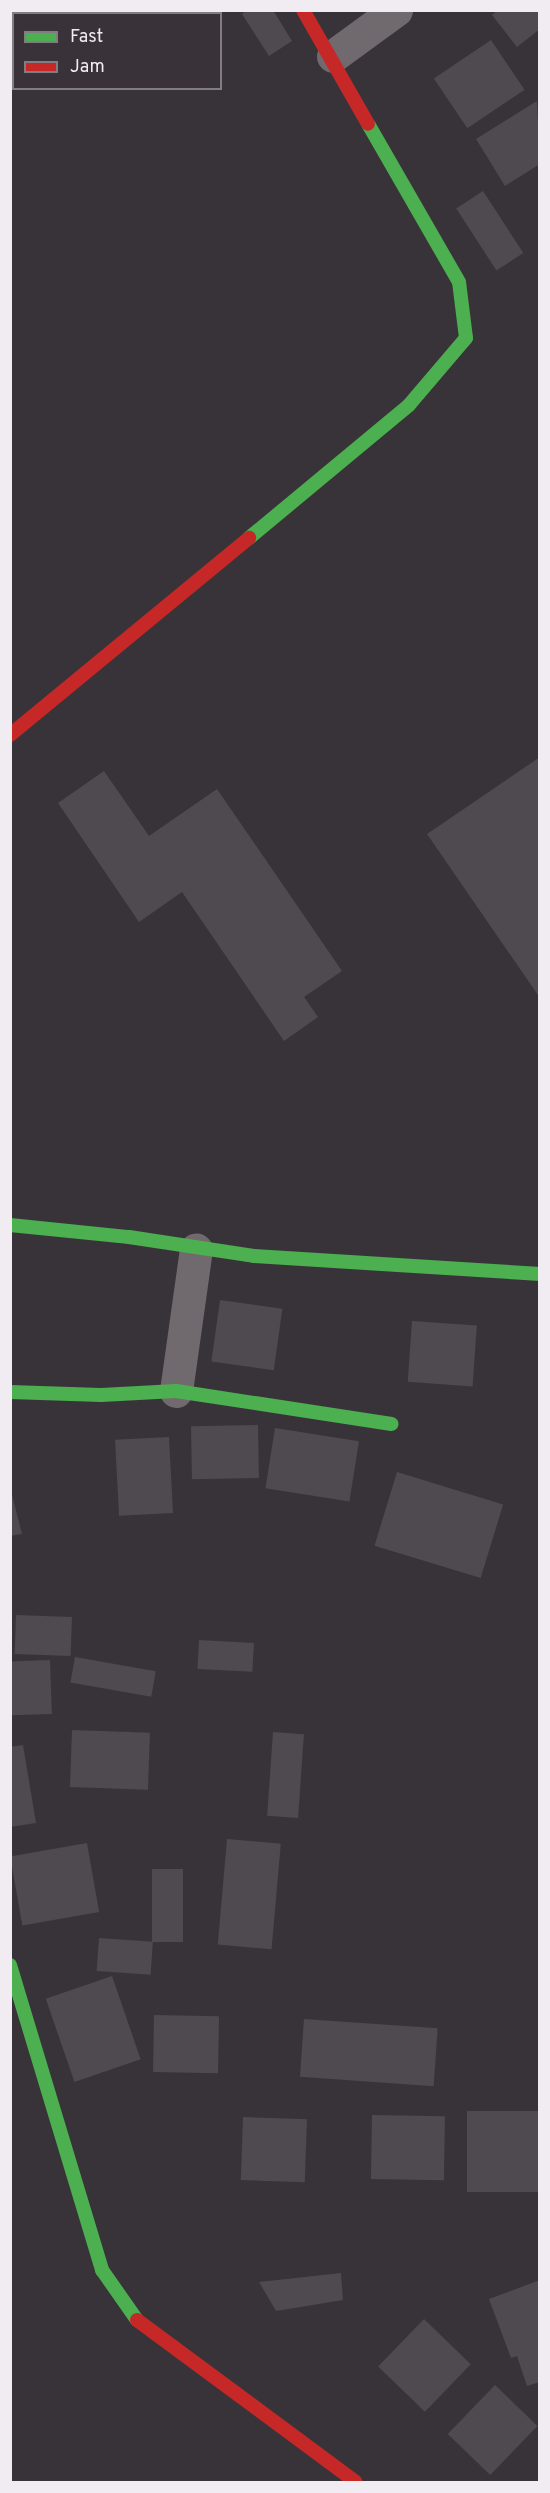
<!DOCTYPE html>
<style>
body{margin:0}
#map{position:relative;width:550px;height:2493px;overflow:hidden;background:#383338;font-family:Overpass,sans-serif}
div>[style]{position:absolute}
.building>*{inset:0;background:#4e4a4f;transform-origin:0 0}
.street>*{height:33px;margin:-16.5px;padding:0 16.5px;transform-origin:16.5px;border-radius:16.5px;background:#706a6e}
.fast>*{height:14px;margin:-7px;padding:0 7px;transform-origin:7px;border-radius:7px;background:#4caf50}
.jam>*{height:14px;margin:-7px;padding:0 7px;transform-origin:7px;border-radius:7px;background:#c62828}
span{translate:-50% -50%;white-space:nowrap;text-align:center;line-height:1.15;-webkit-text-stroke:6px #393239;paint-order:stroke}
.frame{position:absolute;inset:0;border:12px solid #f1ecf1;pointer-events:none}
.legend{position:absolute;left:12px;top:12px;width:210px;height:78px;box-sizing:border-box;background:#393239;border:2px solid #837c83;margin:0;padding:8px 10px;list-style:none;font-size:18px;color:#f1ecf1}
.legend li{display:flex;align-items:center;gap:12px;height:30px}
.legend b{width:30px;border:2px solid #837c83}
</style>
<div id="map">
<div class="building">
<i style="clip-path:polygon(247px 10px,273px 10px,292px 41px,269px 56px,242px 14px)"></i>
<i style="clip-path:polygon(498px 10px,540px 10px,540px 29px,517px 47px,492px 15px)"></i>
<i style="left:491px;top:40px;width:60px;height:69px;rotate:56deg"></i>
<i style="clip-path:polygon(537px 101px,540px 164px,505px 186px,476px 139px)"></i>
<i style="left:483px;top:191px;width:74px;height:32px;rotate:57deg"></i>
<i style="clip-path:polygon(540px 757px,540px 998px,427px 834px)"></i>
<i style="clip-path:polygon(104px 771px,149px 836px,217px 789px,342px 971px,304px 997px,318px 1017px,284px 1041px,182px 892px,139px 922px,58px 803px)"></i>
<i style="left:220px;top:1300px;width:63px;height:62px;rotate:8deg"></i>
<i style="left:412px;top:1321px;width:65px;height:61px;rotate:4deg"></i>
<i style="left:258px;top:1425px;width:53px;height:67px;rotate:89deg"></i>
<i style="left:275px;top:1428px;width:85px;height:61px;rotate:9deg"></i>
<i style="left:169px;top:1437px;width:76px;height:54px;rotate:87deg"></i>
<i style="left:397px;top:1472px;width:111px;height:77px;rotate:17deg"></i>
<i style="clip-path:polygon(10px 1487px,22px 1534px,10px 1536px)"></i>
<i style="left:16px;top:1615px;width:56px;height:39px;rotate:2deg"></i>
<i style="left:199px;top:1640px;width:55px;height:29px;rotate:3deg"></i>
<i style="left:75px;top:1657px;width:82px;height:26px;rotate:10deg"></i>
<i style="left:50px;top:1660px;width:54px;height:40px;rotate:88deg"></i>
<i style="left:72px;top:1730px;width:78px;height:57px;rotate:2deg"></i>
<i style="left:273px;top:1732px;width:31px;height:84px;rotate:4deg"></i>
<i style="clip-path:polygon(23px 1745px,36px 1823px,10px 1827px,10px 1747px)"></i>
<i style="left:227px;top:1839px;width:54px;height:106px;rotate:5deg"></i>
<i style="left:87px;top:1843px;width:70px;height:78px;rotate:80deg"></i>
<i style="left:152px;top:1869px;width:31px;height:73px"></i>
<i style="left:99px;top:1938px;width:54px;height:33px;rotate:4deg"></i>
<i style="left:112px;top:1976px;width:88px;height:70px;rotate:71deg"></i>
<i style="left:154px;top:2015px;width:65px;height:57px;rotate:1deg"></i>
<i style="left:304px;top:2019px;width:134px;height:58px;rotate:4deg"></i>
<i style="left:540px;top:2111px;width:81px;height:73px;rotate:90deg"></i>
<i style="left:372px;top:2115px;width:73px;height:64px;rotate:1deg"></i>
<i style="left:243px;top:2117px;width:64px;height:63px;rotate:2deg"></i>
<i style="clip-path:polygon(341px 2273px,343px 2300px,276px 2311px,259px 2282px)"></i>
<i style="clip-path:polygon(540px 2280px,540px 2382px,527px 2386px,517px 2356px,511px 2358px,489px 2299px)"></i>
<i style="left:424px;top:2319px;width:65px;height:66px;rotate:44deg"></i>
<i style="left:495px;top:2385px;width:59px;height:68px;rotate:44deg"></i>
</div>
<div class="street">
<i style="left:333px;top:56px;width:78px;rotate:-36.1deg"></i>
<i style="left:176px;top:1391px;width:143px;rotate:-82deg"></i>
</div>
<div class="fast">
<i style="left:249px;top:538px;width:208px;rotate:-39.7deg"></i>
<i style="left:409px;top:405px;width:88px;rotate:-49.6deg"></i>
<i style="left:466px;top:338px;width:56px;rotate:-97.1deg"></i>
<i style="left:459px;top:282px;width:182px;rotate:-119.9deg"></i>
<i style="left:10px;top:1225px;width:120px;rotate:5.8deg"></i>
<i style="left:129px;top:1237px;width:126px;rotate:8.6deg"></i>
<i style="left:254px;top:1256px;width:287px;rotate:3.6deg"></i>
<i style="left:10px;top:1392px;width:91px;rotate:1.9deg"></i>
<i style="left:101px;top:1395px;width:75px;rotate:-3.1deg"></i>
<i style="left:176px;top:1391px;width:218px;rotate:8.7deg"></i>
<i style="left:10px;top:1965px;width:319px;rotate:73.2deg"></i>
<i style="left:102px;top:2270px;width:61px;rotate:55deg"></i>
</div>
<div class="jam">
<i style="left:303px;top:10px;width:131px;rotate:60.3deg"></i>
<i style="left:10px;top:735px;width:310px;rotate:-39.5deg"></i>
<i style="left:137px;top:2320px;width:272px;rotate:36.5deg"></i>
</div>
<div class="frame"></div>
<ul class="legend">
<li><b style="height:8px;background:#4caf50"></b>Fast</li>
<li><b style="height:8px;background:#c62828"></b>Jam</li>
</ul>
</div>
